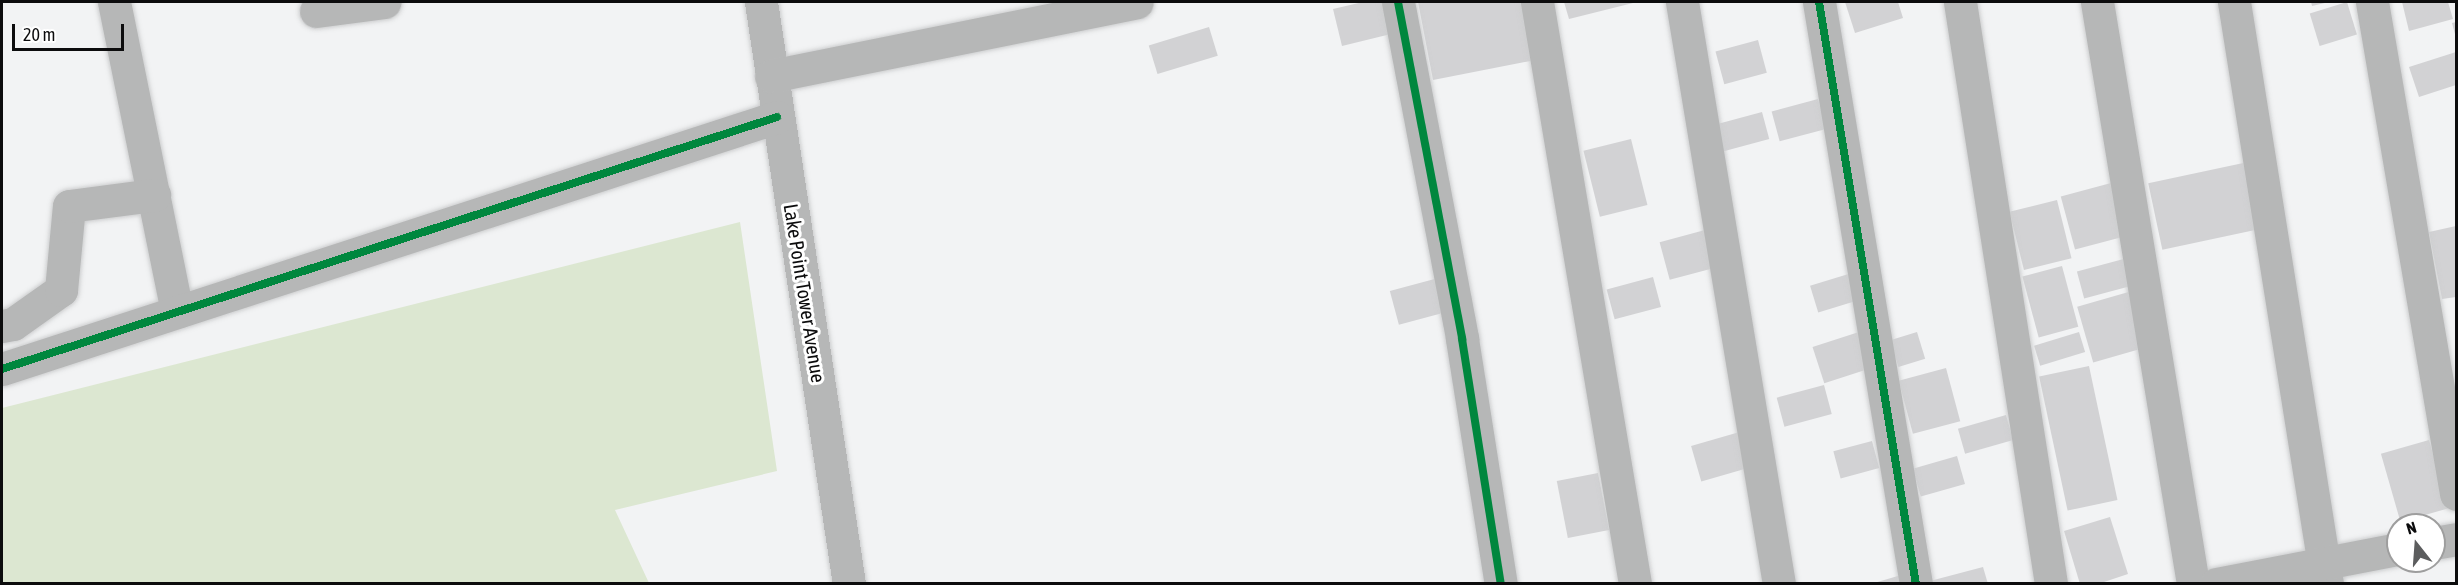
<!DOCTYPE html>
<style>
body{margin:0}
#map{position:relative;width:2458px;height:585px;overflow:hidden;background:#f2f3f4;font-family:"Asap Condensed",sans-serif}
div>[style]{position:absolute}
.green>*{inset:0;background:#dce7d1}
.building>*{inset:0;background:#d2d2d4;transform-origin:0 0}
.roads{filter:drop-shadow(0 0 2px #cdcecf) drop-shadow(0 0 2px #cdcecf)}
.minor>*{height:33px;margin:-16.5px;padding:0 16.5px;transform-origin:16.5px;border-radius:16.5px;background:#b6b7b7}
.cycleway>*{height:8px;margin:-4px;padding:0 4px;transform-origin:4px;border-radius:4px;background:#00873e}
span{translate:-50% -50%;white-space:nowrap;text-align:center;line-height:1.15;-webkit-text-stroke:6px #fff;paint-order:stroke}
.street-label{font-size:20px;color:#0c0c0d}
.frame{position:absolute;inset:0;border:3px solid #0c0c0d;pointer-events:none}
.north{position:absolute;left:2386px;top:513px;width:60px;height:60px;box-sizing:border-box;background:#fff;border:2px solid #9e9e9e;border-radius:50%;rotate:343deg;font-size:16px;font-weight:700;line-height:24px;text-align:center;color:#0c0c0d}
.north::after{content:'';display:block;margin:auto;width:21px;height:27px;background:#5c5d5e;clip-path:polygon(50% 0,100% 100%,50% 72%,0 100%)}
.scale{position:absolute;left:12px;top:24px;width:112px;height:27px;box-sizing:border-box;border:3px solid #0c0c0d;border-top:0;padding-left:8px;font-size:18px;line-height:21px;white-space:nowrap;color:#0c0c0d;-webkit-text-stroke:4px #fff;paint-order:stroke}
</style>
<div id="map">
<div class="green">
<i style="clip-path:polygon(740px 222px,777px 471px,615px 510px,649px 583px,2px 583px,2px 408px)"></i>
</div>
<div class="building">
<i style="clip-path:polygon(1363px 2px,1388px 2px,1395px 33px,1342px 46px,1333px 9px)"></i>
<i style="clip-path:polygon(1418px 2px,1524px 2px,1535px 60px,1433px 80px)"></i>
<i style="clip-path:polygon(1564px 2px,1637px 2px,1569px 19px)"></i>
<i style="clip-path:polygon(1845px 2px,1898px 2px,1903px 18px,1855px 33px)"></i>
<i style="clip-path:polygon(2311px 2px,2329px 2px,2312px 6px)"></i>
<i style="left:2347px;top:2px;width:34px;height:39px;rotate:73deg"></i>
<i style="clip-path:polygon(2402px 2px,2448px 2px,2453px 19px,2409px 31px)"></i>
<i style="clip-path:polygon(2456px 22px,2456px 38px,2452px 23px)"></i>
<i style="left:1209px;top:27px;width:30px;height:63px;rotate:73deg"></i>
<i style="left:1758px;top:40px;width:34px;height:44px;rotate:75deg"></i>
<i style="clip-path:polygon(2456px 52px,2456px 85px,2419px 97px,2409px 67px)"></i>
<i style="left:1818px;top:99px;width:31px;height:48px;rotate:75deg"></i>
<i style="left:1762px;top:112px;width:28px;height:48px;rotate:75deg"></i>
<i style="left:1631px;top:139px;width:68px;height:49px;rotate:76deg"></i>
<i style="left:2248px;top:162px;width:68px;height:102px;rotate:78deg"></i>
<i style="left:2111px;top:183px;width:55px;height:52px;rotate:75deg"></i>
<i style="left:2057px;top:200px;width:60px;height:49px;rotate:76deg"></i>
<i style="clip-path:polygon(2456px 226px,2456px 297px,2442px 299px,2429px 232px)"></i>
<i style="left:1705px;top:230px;width:39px;height:47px;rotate:75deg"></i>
<i style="left:2131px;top:257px;width:28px;height:56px;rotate:75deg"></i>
<i style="left:2062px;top:266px;width:63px;height:41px;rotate:75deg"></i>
<i style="left:1855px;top:272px;width:28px;height:47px;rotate:73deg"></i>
<i style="left:1442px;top:277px;width:35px;height:54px;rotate:75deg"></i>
<i style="left:1653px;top:277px;width:31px;height:48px;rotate:75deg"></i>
<i style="left:2132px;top:291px;width:58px;height:57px;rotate:74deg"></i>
<i style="left:1862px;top:331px;width:38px;height:52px;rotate:72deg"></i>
<i style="left:1917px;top:332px;width:28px;height:28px;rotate:73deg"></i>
<i style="left:2079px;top:332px;width:21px;height:47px;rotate:73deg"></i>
<i style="left:2089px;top:366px;width:137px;height:51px;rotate:78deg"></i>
<i style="left:1946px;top:368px;width:55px;height:49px;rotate:75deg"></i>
<i style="left:1824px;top:385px;width:30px;height:49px;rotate:75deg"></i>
<i style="left:2006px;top:415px;width:26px;height:50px;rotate:74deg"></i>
<i style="left:1743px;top:431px;width:37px;height:54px;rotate:74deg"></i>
<i style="left:2429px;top:440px;width:71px;height:50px;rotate:74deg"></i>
<i style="left:1872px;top:441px;width:28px;height:40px;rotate:75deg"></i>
<i style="left:1957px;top:456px;width:29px;height:46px;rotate:74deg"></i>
<i style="left:1598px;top:473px;width:58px;height:42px;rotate:79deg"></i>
<i style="clip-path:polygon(2110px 517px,2128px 574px,2098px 584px,2080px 584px,2064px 531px)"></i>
<i style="clip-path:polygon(1983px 567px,1988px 584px,1931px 584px,1930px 581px)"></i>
<i style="clip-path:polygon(1908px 573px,1911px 584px,1874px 584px,1874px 583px)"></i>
</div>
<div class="roads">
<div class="minor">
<i style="left:114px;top:2px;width:316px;rotate:78.5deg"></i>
<i style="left:761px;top:2px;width:589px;rotate:81.4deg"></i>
<i style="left:1398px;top:2px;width:343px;rotate:79.2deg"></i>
<i style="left:1462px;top:339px;width:248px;rotate:81deg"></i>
<i style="left:1537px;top:2px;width:590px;rotate:80.44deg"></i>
<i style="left:1682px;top:2px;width:590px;rotate:80.54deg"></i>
<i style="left:1819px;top:2px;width:590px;rotate:80.54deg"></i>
<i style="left:1960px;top:2px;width:589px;rotate:81.11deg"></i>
<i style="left:2097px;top:2px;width:590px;rotate:80.63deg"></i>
<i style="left:2234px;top:2px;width:589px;rotate:80.92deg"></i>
<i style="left:2372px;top:2px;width:499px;rotate:80.3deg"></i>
<i style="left:316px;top:11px;width:69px;rotate:-7.5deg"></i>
<i style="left:771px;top:76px;width:373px;rotate:-11.4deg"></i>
<i style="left:2px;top:326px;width:11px;rotate:-10deg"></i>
<i style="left:13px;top:324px;width:59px;rotate:-35.3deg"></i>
<i style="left:61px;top:290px;width:84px;rotate:-84.6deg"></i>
<i style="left:69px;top:206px;width:86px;rotate:-7.4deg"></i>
<i style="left:2px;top:369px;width:815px;rotate:-18.01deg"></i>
<i style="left:2434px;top:543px;width:22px;rotate:-10deg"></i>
<i style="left:2216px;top:584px;width:185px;rotate:-10.9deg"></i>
</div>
</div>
<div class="cycleway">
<i style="left:1398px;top:2px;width:343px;rotate:79.2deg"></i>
<i style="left:1462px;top:339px;width:248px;rotate:81deg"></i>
<i style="left:1819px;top:2px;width:590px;rotate:80.54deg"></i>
<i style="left:2px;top:369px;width:815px;rotate:-18.01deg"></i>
</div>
<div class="street-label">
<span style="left:805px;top:293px;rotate:81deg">Lake Point Tower Avenue</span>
</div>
<div class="frame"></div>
<div class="north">N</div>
<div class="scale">20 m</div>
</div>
